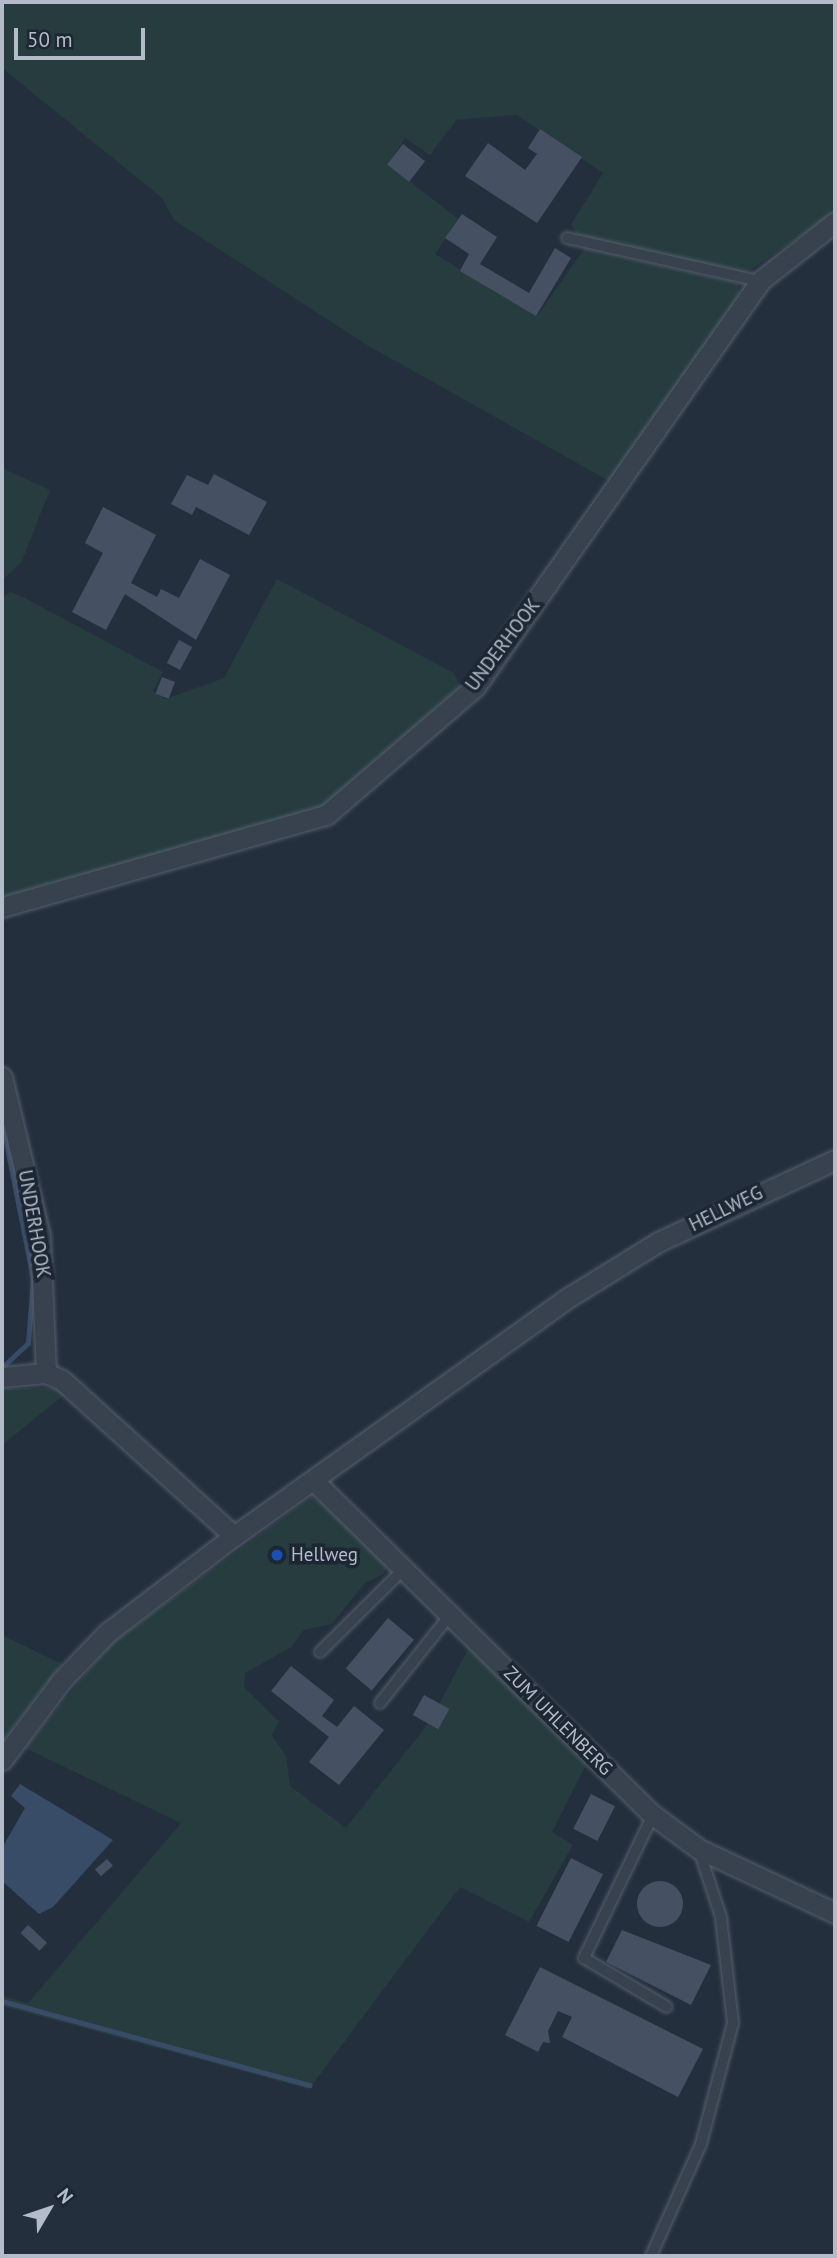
<!DOCTYPE html>
<style>
body{margin:0}
#map{position:relative;width:837px;height:2258px;overflow:hidden;background:#242f3e;font-family:"PT Sans",sans-serif}
div>[style]{position:absolute}
.green>*{inset:0;background:#263c3f}
.water>*{inset:0;background:#394c67}
.stream>*{height:5px;margin:-2.5px;padding:0 2.5px;transform-origin:2.5px;border-radius:2.5px;background:#394c67}
.building>*{inset:0;background:#455162;transform-origin:0 0}
.round{border-radius:50%}
.roads{filter:drop-shadow(0 0 2px #565f6c) drop-shadow(0 0 2px #565f6c)}
.lane>*{height:10px;margin:-5px;padding:0 5px;transform-origin:5px;border-radius:5px;background:#38414e}
.street>*{height:19px;margin:-9.5px;padding:0 9.5px;transform-origin:9.5px;border-radius:9.5px;background:#38414e}
.dots>*{width:19px;height:19px;translate:-50% -50%;box-sizing:border-box;border:4px solid #1d2633;border-radius:50%}
span{translate:-50% -50%;white-space:nowrap;text-align:center;line-height:1.15;-webkit-text-stroke:7px #1d2633;paint-order:stroke}
.street-label{font-size:19px;color:#b4bcc9}
.poi-label{font-size:19px;color:#b4bcc9}
.left{translate:0 -50%;text-align:left}
.frame{position:absolute;inset:0;border:4px solid #b4bcc9;pointer-events:none}
.north{position:absolute;left:14px;top:2174px;width:70px;height:70px;-webkit-text-stroke:5px #1d2633;paint-order:stroke;rotate:51deg;font-size:19px;font-weight:700;line-height:28px;text-align:center;color:#b4bcc9}
.north::after{content:'';display:block;margin:auto;width:24px;height:32px;background:#b4bcc9;clip-path:polygon(50% 0,100% 100%,50% 72%,0 100%)}
.scale{position:absolute;left:14px;top:28px;width:131px;height:32px;box-sizing:border-box;border:4px solid #b4bcc9;border-top:0;padding-left:9px;font-size:21px;line-height:24px;white-space:nowrap;color:#b4bcc9;-webkit-text-stroke:5px #1d2633;paint-order:stroke}
</style>
<div id="map">
<div class="green">
<i style="clip-path:polygon(2px 2px,835px 2px,835px 213px,744px 274px,577px 235px,571px 225px,603px 173px,517px 115px,456px 120px,430px 155px,405px 138px,388px 164px,458px 219px,435px 254px,537px 316px,585px 248px,738px 283px,740px 295px,609px 481px,367px 345px,174px 220px,162px 198px,2px 68px)"></i>
<i style="clip-path:polygon(2px 468px,50px 490px,21px 563px,2px 580px)"></i>
<i style="clip-path:polygon(277px 579px,454px 673px,460px 687px,323px 809px,2px 898px,2px 598px,10px 592px,23px 597px,163px 672px,153px 691px,166px 699px,224px 678px)"></i>
<i style="clip-path:polygon(2px 1388px,56px 1388px,64px 1395px,2px 1445px)"></i>
<i style="clip-path:polygon(311px 1497px,326px 1504px,388px 1561px,384px 1574px,365px 1583px,332px 1624px,304px 1630px,291px 1647px,245px 1673px,244px 1687px,279px 1721px,272px 1735px,286px 1756px,290px 1786px,346px 1828px,431px 1720px,471px 1643px,589px 1759px,552px 1832px,573px 1845px,529px 1922px,460px 1887px,309px 2089px,2px 2006px,2px 1996px,28px 2003px,181px 1823px,25px 1748px,110px 1644px)"></i>
<i style="clip-path:polygon(2px 1635px,62px 1664px,2px 1743px)"></i>
</div>
<div class="water">
<i style="clip-path:polygon(20px 1784px,113px 1840px,53px 1907px,39px 1914px,2px 1881px,2px 1848px,25px 1808px,11px 1796px)"></i>
</div>
<div class="stream">
<i style="left:2px;top:1122px;width:160px;rotate:78.8deg"></i>
<i style="left:33px;top:1279px;width:64px;rotate:94.5deg"></i>
<i style="left:28px;top:1343px;width:35px;rotate:137deg"></i>
<i style="left:2px;top:2001px;width:319px;rotate:15.3deg"></i>
</div>
<div class="building">
<i style="clip-path:polygon(540px 129px,582px 157px,537px 223px,465px 176px,488px 143px,525px 170px,537px 154px,528px 148px)"></i>
<i style="left:403px;top:144px;width:28px;height:26px;rotate:38deg"></i>
<i style="clip-path:polygon(462px 214px,497px 237px,480px 264px,529px 293px,555px 248px,571px 258px,536px 316px,460px 271px,469px 254px,445px 238px)"></i>
<i style="clip-path:polygon(214px 474px,267px 502px,249px 535px,196px 507px,192px 515px,171px 504px,187px 475px,208px 485px)"></i>
<i style="clip-path:polygon(103px 507px,156px 535px,131px 583px,157px 597px,161px 589px,179px 598px,200px 559px,230px 575px,196px 640px,125px 594px,106px 630px,72px 612px,103px 553px,85px 543px)"></i>
<i style="left:179px;top:640px;width:15px;height:26px;rotate:28deg"></i>
<i style="left:162px;top:677px;width:14px;height:18px;rotate:21deg"></i>
<i style="left:388px;top:1618px;width:34px;height:66px;rotate:40deg"></i>
<i style="clip-path:polygon(291px 1666px,334px 1700px,322px 1716px,337px 1727px,354px 1706px,384px 1730px,339px 1785px,309px 1762px,329px 1737px,271px 1691px)"></i>
<i style="left:424px;top:1695px;width:29px;height:23px;rotate:29deg"></i>
<i style="left:591px;top:1794px;width:27px;height:39px;rotate:27deg"></i>
<i style="left:571px;top:1858px;width:36px;height:76px;rotate:27deg"></i>
<i style="left:107px;top:1859px;width:9px;height:16px;rotate:49deg"></i>
<i class="round" style="left:637px;top:1881px;width:46px;height:46px"></i>
<i style="left:28px;top:1925px;width:26px;height:11px;rotate:43deg"></i>
<i style="clip-path:polygon(622px 1930px,711px 1965px,691px 2005px,606px 1962px)"></i>
<i style="clip-path:polygon(540px 1967px,703px 2049px,678px 2097px,562px 2037px,572px 2017px,558px 2011px,548px 2031px,550px 2043px,543px 2042px,538px 2052px,505px 2035px)"></i>
</div>
<div class="roads">
<div class="lane">
<i style="left:567px;top:238px;width:198px;rotate:12.6deg"></i>
<i style="left:320px;top:1652px;width:118px;rotate:-44.7deg"></i>
<i style="left:380px;top:1703px;width:112px;rotate:-51.5deg"></i>
<i style="left:653px;top:1815px;width:159px;rotate:115.8deg"></i>
<i style="left:584px;top:1958px;width:96px;rotate:30.6deg"></i>
<i style="left:651px;top:2256px;width:123px;rotate:-65.9deg"></i>
<i style="left:701px;top:2144px;width:125px;rotate:-75.2deg"></i>
<i style="left:733px;top:2023px;width:107px;rotate:-96.5deg"></i>
<i style="left:721px;top:1917px;width:71px;rotate:-108.2deg"></i>
</div>
<div class="street">
<i style="left:2px;top:907px;width:337px;rotate:-15.9deg"></i>
<i style="left:326px;top:815px;width:196px;rotate:-40.7deg"></i>
<i style="left:475px;top:687px;width:496px;rotate:-54.9deg"></i>
<i style="left:760px;top:281px;width:95px;rotate:-38.2deg"></i>
<i style="left:2px;top:1077px;width:163px;rotate:76.5deg"></i>
<i style="left:40px;top:1235px;width:138px;rotate:87.5deg"></i>
<i style="left:2px;top:1377px;width:44px;rotate:-5.2deg"></i>
<i style="left:46px;top:1373px;width:17px;rotate:24deg"></i>
<i style="left:62px;top:1380px;width:232px;rotate:42.2deg"></i>
<i style="left:314px;top:1481px;width:476px;rotate:44.6deg"></i>
<i style="left:653px;top:1815px;width:57px;rotate:36.5deg"></i>
<i style="left:699px;top:1849px;width:150px;rotate:25.2deg"></i>
<i style="left:2px;top:1760px;width:99px;rotate:-53.2deg"></i>
<i style="left:61px;top:1681px;width:66px;rotate:-46.2deg"></i>
<i style="left:107px;top:1633px;width:160px;rotate:-37.4deg"></i>
<i style="left:234px;top:1536px;width:414px;rotate:-35.5deg"></i>
<i style="left:571px;top:1296px;width:102px;rotate:-31.8deg"></i>
<i style="left:658px;top:1242px;width:195px;rotate:-24.9deg"></i>
</div>
</div>
<div class="dots">
<i style="left:277px;top:1555px;background:#1a4fb4"></i>
</div>
<div class="street-label">
<span style="left:503px;top:645px;rotate:-53deg">UNDERHOOK</span>
<span style="left:726px;top:1209px;rotate:-26deg">HELLWEG</span>
<span style="left:34px;top:1224px;rotate:80deg">UNDERHOOK</span>
<span style="left:558px;top:1721px;rotate:45deg">ZUM UHLENBERG</span>
</div>
<div class="poi-label">
<span class="left" style="left:291px;top:1555px">Hellweg</span>
</div>
<div class="frame"></div>
<div class="north">N</div>
<div class="scale">50 m</div>
</div>
